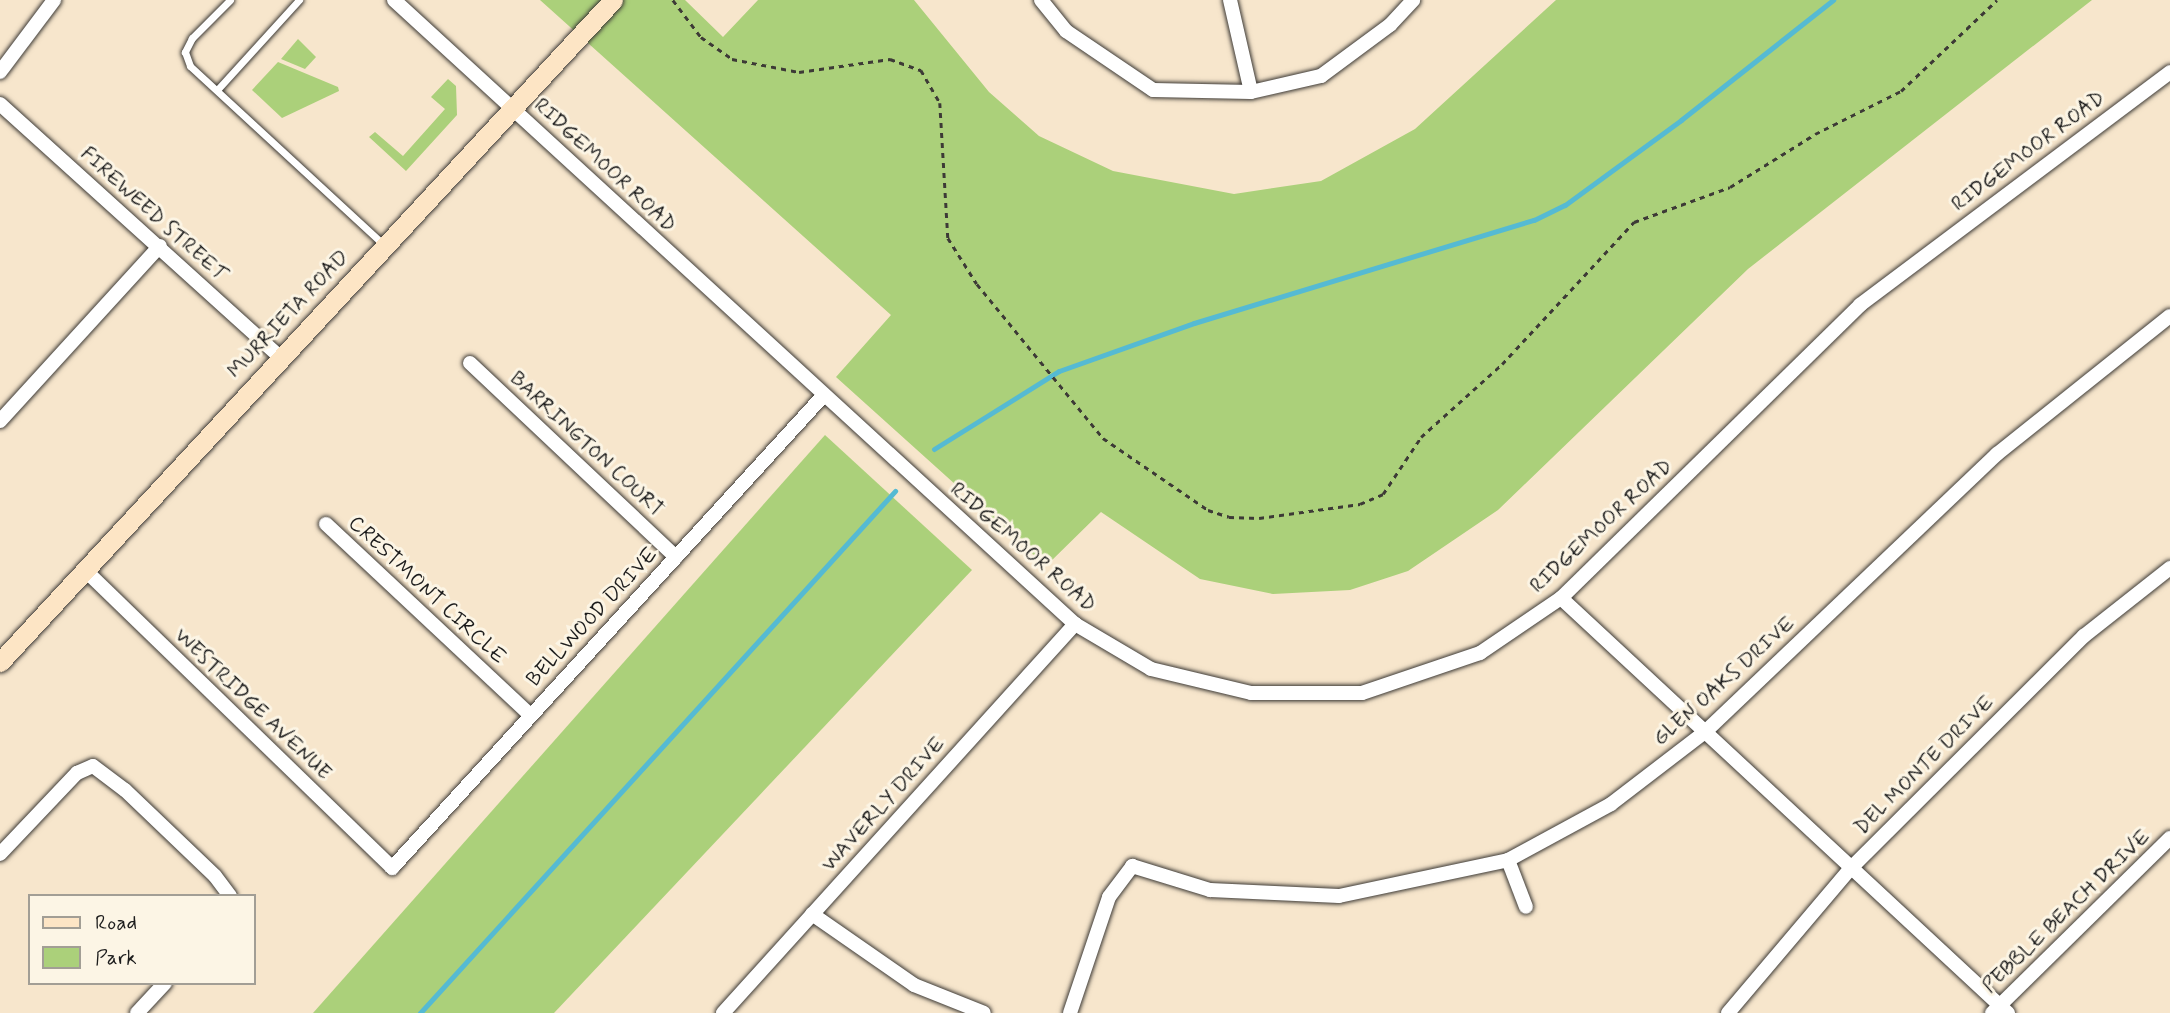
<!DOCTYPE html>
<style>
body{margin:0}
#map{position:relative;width:2170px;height:1013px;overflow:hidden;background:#f7e6cc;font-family:Mynerve,sans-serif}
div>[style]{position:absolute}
.green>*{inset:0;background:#abd07a}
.stream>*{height:5px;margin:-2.5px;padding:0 2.5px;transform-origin:2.5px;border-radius:2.5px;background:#55bad3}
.path>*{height:2.5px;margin-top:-1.25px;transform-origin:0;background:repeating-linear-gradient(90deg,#3d3a36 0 5px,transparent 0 10px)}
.roads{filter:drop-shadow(0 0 2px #3d3a36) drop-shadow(0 0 2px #3d3a36)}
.service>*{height:7px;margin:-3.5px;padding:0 3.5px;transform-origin:3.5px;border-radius:3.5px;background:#fff}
.minor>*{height:14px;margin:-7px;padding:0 7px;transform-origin:7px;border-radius:7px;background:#fff}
.secondary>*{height:19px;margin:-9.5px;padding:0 9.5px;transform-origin:9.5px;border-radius:9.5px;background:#fde5c5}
span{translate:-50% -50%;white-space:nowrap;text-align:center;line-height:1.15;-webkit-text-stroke:6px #fcf5e5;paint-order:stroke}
.street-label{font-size:21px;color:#1c1c1c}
.legend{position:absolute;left:28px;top:894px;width:228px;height:91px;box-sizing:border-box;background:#fcf5e5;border:2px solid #a29e95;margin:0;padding:9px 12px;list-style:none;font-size:21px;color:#1c1c1c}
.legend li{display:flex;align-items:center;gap:14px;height:35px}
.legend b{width:35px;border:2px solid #a29e95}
</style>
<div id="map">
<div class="green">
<i style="clip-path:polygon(540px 0,685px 0,723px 37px,758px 0,914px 0,989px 92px,1039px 136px,1113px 171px,1234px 194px,1321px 181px,1415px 129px,1556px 0,2092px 0,1748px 269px,1498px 510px,1408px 571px,1350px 590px,1273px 594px,1200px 579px,1101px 512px,1046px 566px,836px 377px,891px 315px)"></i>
<i style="clip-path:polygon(298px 39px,316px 57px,305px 69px,281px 59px)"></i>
<i style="clip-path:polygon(278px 62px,338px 87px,339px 91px,282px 118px,252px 90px)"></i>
<i style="clip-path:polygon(448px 79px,456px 86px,457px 115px,406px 171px,369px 137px,375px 132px,403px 156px,445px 109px,431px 97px)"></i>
<i style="clip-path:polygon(825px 435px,972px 570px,554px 1013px,313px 1013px)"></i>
</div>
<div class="stream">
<i style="left:934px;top:449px;width:147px;rotate:-32deg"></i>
<i style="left:1059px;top:371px;width:143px;rotate:-19.6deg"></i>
<i style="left:1194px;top:323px;width:355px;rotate:-16.9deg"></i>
<i style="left:1534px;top:220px;width:34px;rotate:-26deg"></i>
<i style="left:1565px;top:205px;width:144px;rotate:-36.2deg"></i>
<i style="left:1681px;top:120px;width:194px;rotate:-38.3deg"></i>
<i style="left:420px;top:1013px;width:706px;rotate:-47.7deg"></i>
</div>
<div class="path">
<i style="left:673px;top:0;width:46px;rotate:52.9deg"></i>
<i style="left:701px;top:37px;width:38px;rotate:35deg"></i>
<i style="left:732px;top:59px;width:68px;rotate:11deg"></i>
<i style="left:799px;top:72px;width:92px;rotate:-8.1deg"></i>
<i style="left:890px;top:59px;width:33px;rotate:20deg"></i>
<i style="left:921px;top:70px;width:38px;rotate:60deg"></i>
<i style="left:940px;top:103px;width:135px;rotate:86.6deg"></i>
<i style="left:948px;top:238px;width:54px;rotate:57.8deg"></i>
<i style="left:977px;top:284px;width:199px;rotate:50.7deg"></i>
<i style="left:1103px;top:438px;width:127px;rotate:34.4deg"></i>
<i style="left:1208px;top:510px;width:22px;rotate:18deg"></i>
<i style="left:1229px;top:517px;width:30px;rotate:2deg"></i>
<i style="left:1259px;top:518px;width:102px;rotate:-7.9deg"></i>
<i style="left:1360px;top:504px;width:25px;rotate:-23deg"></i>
<i style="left:1383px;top:494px;width:69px;rotate:-56.3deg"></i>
<i style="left:1421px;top:437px;width:109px;rotate:-42deg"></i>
<i style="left:1502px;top:364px;width:194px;rotate:-47.1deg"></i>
<i style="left:1634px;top:222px;width:102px;rotate:-20deg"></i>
<i style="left:1730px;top:187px;width:100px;rotate:-31.9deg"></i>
<i style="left:1815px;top:134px;width:96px;rotate:-26.6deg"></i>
<i style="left:1901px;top:91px;width:132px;rotate:-43.5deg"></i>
</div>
<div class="roads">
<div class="service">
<i style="left:230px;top:0;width:54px;rotate:135deg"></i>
<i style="left:192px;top:38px;width:16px;rotate:117deg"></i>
<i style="left:185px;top:52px;width:15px;rotate:70deg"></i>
<i style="left:190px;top:66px;width:264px;rotate:42.7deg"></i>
<i style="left:217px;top:90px;width:122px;rotate:-47.7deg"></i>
</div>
<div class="minor">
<i style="left:394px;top:0;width:924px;rotate:42.5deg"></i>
<i style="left:1075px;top:624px;width:88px;rotate:30.6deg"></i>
<i style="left:1151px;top:669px;width:103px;rotate:13.5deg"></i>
<i style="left:1251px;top:693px;width:111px"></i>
<i style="left:1362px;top:693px;width:125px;rotate:-18.7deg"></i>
<i style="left:1480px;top:653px;width:98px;rotate:-34.2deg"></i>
<i style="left:1561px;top:598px;width:419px;rotate:-44.4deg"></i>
<i style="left:1860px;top:305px;width:388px;rotate:-36.9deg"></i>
<i style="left:1041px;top:0;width:40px;rotate:51deg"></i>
<i style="left:1066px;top:31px;width:105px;rotate:34.1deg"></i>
<i style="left:1153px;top:90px;width:98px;rotate:1.2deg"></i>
<i style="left:1251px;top:92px;width:72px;rotate:-12.9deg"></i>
<i style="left:1321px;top:76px;width:86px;rotate:-36.5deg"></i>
<i style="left:1390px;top:25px;width:34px;rotate:-47deg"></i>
<i style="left:1230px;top:0;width:94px;rotate:77.1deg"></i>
<i style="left:0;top:72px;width:90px;rotate:-53.1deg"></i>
<i style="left:0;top:104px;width:376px;rotate:42.1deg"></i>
<i style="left:470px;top:363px;width:283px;rotate:43.3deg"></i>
<i style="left:0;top:421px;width:237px;rotate:-47.6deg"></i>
<i style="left:326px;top:524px;width:279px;rotate:43.1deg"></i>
<i style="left:85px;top:570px;width:428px;rotate:44.1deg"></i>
<i style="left:392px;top:868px;width:639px;rotate:-47.6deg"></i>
<i style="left:1561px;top:598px;width:610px;rotate:42.87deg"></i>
<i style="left:0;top:854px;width:112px;rotate:-46.5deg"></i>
<i style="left:77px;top:773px;width:17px;rotate:-24deg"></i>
<i style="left:93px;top:766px;width:40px;rotate:37deg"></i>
<i style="left:125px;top:790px;width:124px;rotate:43.7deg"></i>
<i style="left:215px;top:876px;width:25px;rotate:53deg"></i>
<i style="left:1508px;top:860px;width:50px;rotate:69deg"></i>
<i style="left:812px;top:914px;width:124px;rotate:34.8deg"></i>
<i style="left:914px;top:985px;width:75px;rotate:21.8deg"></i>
<i style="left:137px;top:1013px;width:41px;rotate:-47deg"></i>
<i style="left:723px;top:1013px;width:525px;rotate:-47.86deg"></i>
<i style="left:1070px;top:1013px;width:122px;rotate:-71.4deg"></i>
<i style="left:1109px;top:897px;width:39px;rotate:-53deg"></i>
<i style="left:1132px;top:866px;width:82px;rotate:17.1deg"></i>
<i style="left:1210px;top:890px;width:129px;rotate:2.7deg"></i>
<i style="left:1339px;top:896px;width:173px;rotate:-12deg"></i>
<i style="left:1508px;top:860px;width:117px;rotate:-28.5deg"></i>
<i style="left:1611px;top:804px;width:120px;rotate:-37.5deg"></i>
<i style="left:1706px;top:731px;width:402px;rotate:-43.6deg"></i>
<i style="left:1997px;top:454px;width:221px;rotate:-38.6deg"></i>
<i style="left:1728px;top:1013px;width:190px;rotate:-49.7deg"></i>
<i style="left:1851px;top:868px;width:329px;rotate:-44.9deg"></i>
<i style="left:2084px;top:636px;width:110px;rotate:-38.3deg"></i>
<i style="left:1992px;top:1013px;width:250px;rotate:-44.5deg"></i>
</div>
<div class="secondary">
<i style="left:0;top:662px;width:902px;rotate:-47.2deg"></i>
</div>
</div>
<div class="street-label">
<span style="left:2028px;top:151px;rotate:-37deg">RIDGEMOOR ROAD</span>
<span style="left:605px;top:165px;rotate:43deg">RIDGEMOOR ROAD</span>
<span style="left:154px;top:214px;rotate:42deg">FIREWEED STREET</span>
<span style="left:288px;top:314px;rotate:-47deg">MURRIETA ROAD</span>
<span style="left:587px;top:444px;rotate:43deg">BARRINGTON COURT</span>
<span style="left:1601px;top:526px;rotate:-43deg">RIDGEMOOR ROAD</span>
<span style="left:1023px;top:547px;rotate:41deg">RIDGEMOOR ROAD</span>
<span style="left:427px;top:590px;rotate:43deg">CRESTMONT CIRCLE</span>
<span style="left:592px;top:617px;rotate:-47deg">BELLWOOD DRIVE</span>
<span style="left:1724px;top:681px;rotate:-42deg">GLEN OAKS DRIVE</span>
<span style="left:253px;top:704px;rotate:44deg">WESTRIDGE AVENUE</span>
<span style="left:1924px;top:765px;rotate:-45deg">DEL MONTE DRIVE</span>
<span style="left:883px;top:804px;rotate:-48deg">WAVERLY DRIVE</span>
<span style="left:2066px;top:911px;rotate:-44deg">PEBBLE BEACH DRIVE</span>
</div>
<ul class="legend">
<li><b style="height:9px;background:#fde5c5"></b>Road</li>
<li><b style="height:19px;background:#abd07a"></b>Park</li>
</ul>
</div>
